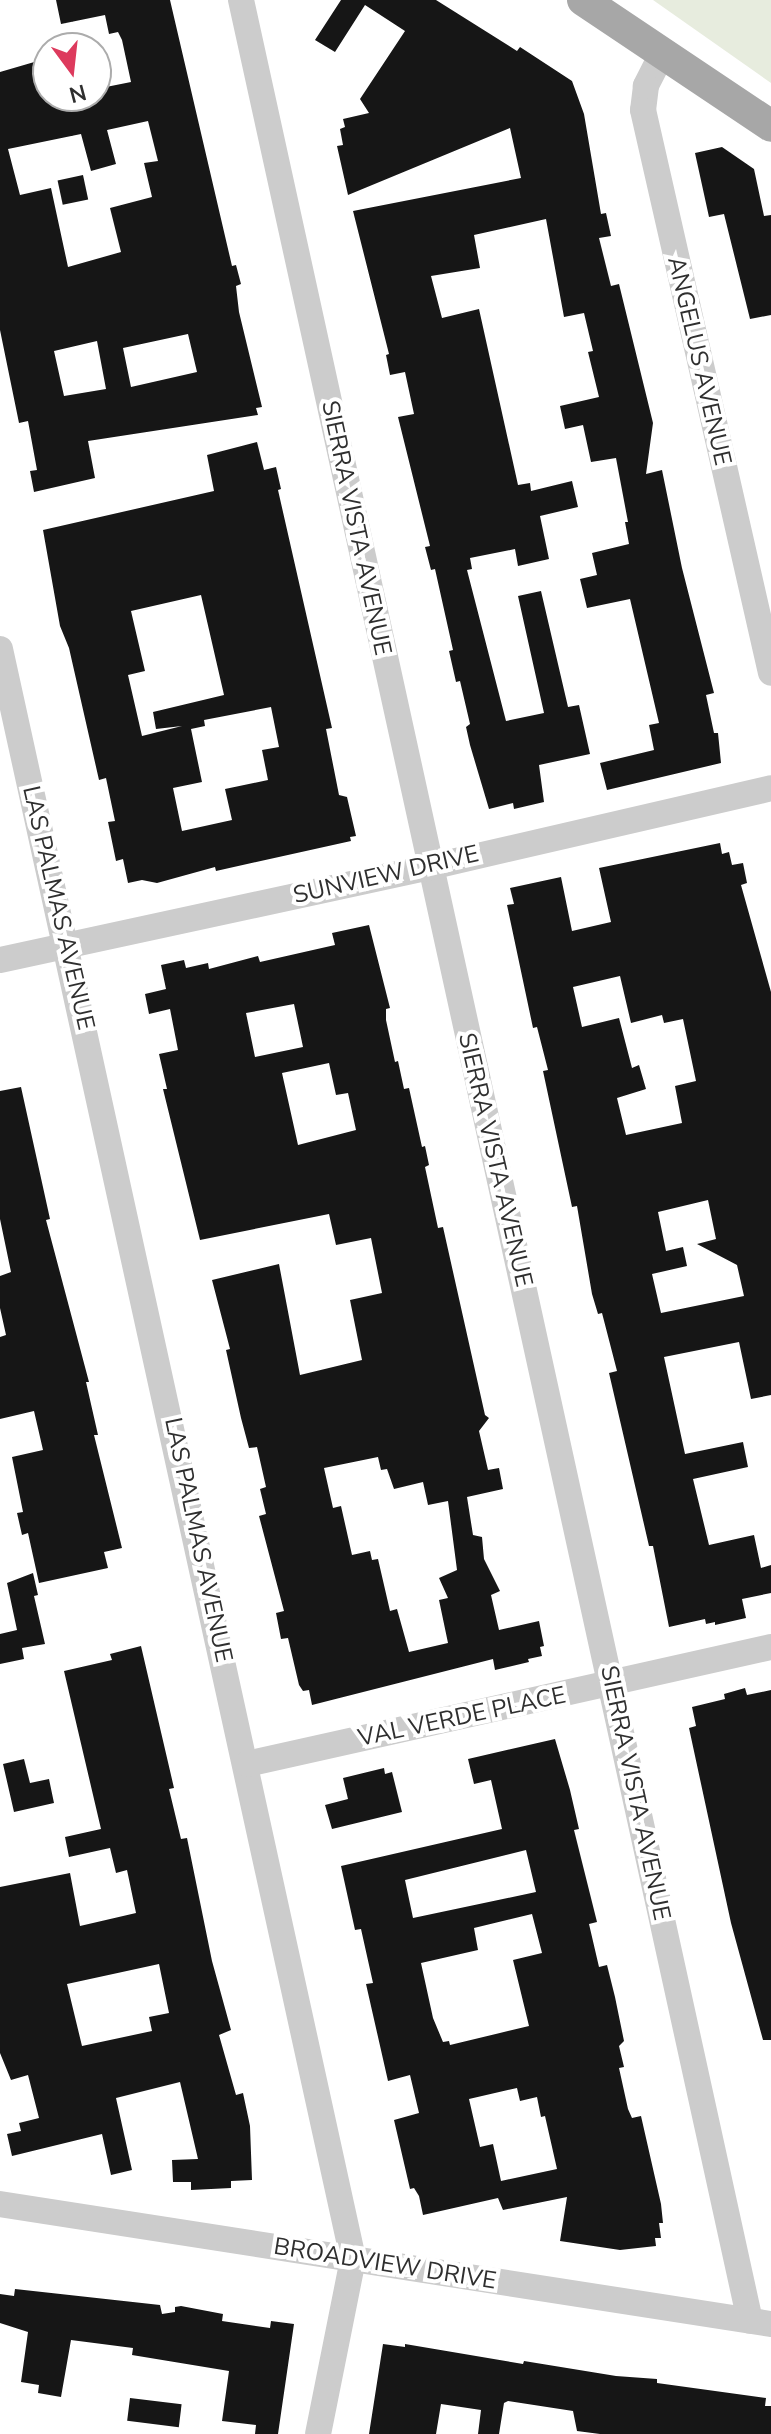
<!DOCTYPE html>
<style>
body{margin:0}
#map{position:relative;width:771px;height:2434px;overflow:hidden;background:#fff;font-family:"Nunito Sans",sans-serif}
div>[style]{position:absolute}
.green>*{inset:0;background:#e7ecde}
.building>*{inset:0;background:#161616;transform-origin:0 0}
.minor>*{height:26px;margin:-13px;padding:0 13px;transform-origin:13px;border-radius:13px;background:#ccc}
.major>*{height:32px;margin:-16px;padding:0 16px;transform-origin:16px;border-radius:16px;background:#a7a7a7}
span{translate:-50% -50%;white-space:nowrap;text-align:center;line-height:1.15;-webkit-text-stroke:8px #fff;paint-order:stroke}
.street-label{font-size:24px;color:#2f2f2f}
.north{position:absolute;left:32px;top:32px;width:80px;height:80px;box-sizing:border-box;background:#fff;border:2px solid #acacac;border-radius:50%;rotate:165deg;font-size:22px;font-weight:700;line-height:32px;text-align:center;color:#2f2f2f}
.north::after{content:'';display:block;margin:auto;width:28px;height:36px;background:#dd3a5d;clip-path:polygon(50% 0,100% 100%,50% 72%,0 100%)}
</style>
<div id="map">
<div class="green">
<i style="clip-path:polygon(653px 0,771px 0,771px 83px)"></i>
</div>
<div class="building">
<i style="clip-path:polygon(evenodd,56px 0,170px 0,232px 266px,236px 265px,241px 284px,236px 286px,239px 312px,262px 407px,256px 408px,258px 415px,88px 441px,95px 478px,34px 492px,30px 471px,37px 470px,28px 421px,19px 423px,0 330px,0 72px,48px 58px,48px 96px,96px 96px,96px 89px,131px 82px,122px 40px,118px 32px,109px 34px,105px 15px,61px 24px,56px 0,148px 121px,158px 161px,144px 163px,152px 197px,110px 208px,121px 252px,68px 267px,51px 188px,20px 195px,8px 149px,81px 134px,91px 171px,116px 164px,107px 130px,148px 121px,56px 0,188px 334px,197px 372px,131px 387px,123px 348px,188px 334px,56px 0,97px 341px,106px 389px,64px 396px,54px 351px,97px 341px)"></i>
<i style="clip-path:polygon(341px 0,436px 0,517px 51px,520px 47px,572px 81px,584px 114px,601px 214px,606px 213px,611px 236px,599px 238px,611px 286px,619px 284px,653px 423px,646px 474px,662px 470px,682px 568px,714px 693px,706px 695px,714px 733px,718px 733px,721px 763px,607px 790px,600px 763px,654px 750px,649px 725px,659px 723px,630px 599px,587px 608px,580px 579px,597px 575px,592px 553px,629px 544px,625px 522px,628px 522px,616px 458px,591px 462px,583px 425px,565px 429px,560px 406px,599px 397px,588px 352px,593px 351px,584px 313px,564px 317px,546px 219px,474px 235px,480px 268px,431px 276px,442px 318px,479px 309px,518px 485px,530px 483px,531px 491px,572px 481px,578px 507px,540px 516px,549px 559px,518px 566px,515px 549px,470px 558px,472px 569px,467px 570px,506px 721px,544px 713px,518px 596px,541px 591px,568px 707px,579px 705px,590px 754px,539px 765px,544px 802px,514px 809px,513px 803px,489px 809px,470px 745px,466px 727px,470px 724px,460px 681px,456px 682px,449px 651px,453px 650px,435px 569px,431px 570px,425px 547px,430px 546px,398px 417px,414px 414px,405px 372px,390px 375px,386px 355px,389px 354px,353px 211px,521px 178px,510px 128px,348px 195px,337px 146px,343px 145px,340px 129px,345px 127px,343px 119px,369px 113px,360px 99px,405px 31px,365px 5px,335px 52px,315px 40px)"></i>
<i style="clip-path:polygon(722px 147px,754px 169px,764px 216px,771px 215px,771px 315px,750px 319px,724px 214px,709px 217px,695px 153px)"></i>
<i style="left:83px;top:175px;width:25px;height:26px;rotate:78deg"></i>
<i style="clip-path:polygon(evenodd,257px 442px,264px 470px,276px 467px,281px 489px,278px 490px,332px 728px,326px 729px,339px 795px,347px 797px,356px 836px,350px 837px,351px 841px,216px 871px,215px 867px,157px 883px,142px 880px,128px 883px,123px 859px,116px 861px,108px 822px,115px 821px,106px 778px,99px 780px,69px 648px,60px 626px,43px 530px,214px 491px,207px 455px,257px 442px,201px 595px,224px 695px,153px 712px,156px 729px,182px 726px,142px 736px,128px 675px,145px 671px,131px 611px,201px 595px,257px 442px,271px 707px,279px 747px,262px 750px,268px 780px,225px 789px,232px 820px,182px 831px,173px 788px,202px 782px,191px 729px,205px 726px,204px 720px,271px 707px)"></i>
<i style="clip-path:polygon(evenodd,720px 843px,722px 854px,729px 852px,732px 865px,743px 863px,747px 883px,741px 885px,771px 992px,771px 1395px,751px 1399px,739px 1342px,664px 1357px,685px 1454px,743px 1442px,748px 1467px,693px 1479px,709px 1545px,754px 1535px,761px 1568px,771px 1565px,771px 1593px,742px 1599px,746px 1618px,715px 1625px,715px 1622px,706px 1624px,705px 1619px,669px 1627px,653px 1546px,649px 1546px,609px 1373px,617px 1371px,602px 1313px,598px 1314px,592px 1294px,577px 1206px,572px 1207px,543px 1071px,548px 1070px,537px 1027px,533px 1028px,507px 905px,514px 904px,510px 888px,561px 877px,572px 931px,611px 922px,599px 868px,720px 843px,620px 976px,631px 1023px,662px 1015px,664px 1023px,683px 1019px,696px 1081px,675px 1086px,682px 1123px,626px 1135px,617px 1098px,646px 1089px,639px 1065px,632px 1068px,619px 1018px,582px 1027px,573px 987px,620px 976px,720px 843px,708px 1200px,716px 1239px,697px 1244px,737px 1265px,744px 1296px,661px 1313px,652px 1274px,687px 1266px,683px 1247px,666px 1251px,658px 1212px,708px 1200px)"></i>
<i style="clip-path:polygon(evenodd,369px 925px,390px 1008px,386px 1009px,386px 1020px,395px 1062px,398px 1061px,404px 1089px,409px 1088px,422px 1147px,425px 1146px,429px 1165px,425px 1167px,438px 1228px,443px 1227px,485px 1415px,489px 1418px,479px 1431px,488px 1470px,499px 1468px,503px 1489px,467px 1497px,473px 1535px,482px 1537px,484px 1559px,500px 1591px,491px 1595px,499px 1630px,539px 1621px,544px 1646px,540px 1647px,542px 1656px,528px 1659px,529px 1662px,495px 1670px,493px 1659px,312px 1705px,309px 1690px,303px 1691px,299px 1685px,288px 1638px,281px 1639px,276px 1613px,284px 1611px,259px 1516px,266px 1514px,260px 1489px,266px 1487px,257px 1447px,249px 1448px,241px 1418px,226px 1350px,230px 1349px,212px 1280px,279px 1264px,300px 1375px,362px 1360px,350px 1300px,382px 1293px,371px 1238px,336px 1245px,329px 1214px,200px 1240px,163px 1089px,167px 1089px,159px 1054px,178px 1050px,170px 1009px,149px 1014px,145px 994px,166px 989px,161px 965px,184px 960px,186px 968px,208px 963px,209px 969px,258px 956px,260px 962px,335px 945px,332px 933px,369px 925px,294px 1004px,303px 1047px,255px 1057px,246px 1013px,294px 1004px,369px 925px,329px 1063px,336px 1095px,348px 1093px,356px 1130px,298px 1145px,282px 1073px,329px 1063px,369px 925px,378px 1457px,381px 1470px,387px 1469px,394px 1489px,423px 1482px,428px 1505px,448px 1501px,457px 1570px,439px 1578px,448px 1598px,439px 1600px,448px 1643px,409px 1652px,397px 1609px,390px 1611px,378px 1559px,372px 1560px,370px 1551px,352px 1555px,341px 1506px,333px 1508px,324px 1468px,378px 1457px)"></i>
<i style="clip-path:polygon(21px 1087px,50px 1219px,46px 1220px,89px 1382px,86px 1382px,98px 1435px,94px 1435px,122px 1548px,104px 1552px,108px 1568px,39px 1583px,28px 1533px,22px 1535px,17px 1513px,23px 1512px,12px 1457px,43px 1450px,34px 1411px,0 1419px,0 1337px,6px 1335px,0 1308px,0 1276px,11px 1272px,0 1219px,0 1091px)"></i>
<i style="clip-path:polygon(33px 1573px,38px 1595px,34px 1596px,45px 1644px,22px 1648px,24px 1659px,0 1664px,0 1634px,17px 1630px,7px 1583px)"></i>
<i style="clip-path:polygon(evenodd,141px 1646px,174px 1788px,169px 1789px,181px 1839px,187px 1838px,212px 1961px,231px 2030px,219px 2035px,236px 2095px,243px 2093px,250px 2126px,252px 2180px,231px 2181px,231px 2188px,191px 2190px,191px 2182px,173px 2182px,172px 2160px,198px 2159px,180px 2082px,116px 2098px,132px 2170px,111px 2175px,102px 2134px,12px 2156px,7px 2134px,21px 2131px,19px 2123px,39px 2118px,28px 2075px,11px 2080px,0 2053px,0 1887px,70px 1873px,80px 1926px,136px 1913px,127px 1870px,116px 1873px,110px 1848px,69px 1857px,65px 1837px,101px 1829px,64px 1671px,112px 1660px,110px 1654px,141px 1646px,159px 1964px,169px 2013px,149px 2017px,152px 2031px,82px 2046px,67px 1984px,159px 1964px)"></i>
<i style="clip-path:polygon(745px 1688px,747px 1695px,771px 1690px,771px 2040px,763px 2040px,731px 1923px,689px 1728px,696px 1726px,692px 1707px,725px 1699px,724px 1694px)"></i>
<i style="clip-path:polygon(evenodd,555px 1739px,570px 1790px,579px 1829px,574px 1830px,597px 1922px,589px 1924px,599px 1967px,607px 1965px,615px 1997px,624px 2041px,619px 2046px,624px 2067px,619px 2068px,628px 2109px,632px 2118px,641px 2116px,661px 2204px,663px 2223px,659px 2223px,661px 2238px,655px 2238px,656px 2246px,620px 2250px,560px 2241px,567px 2197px,503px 2210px,498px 2198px,423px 2215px,419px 2196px,414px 2188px,410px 2189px,394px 2120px,419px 2113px,410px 2075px,388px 2081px,366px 1984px,373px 1983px,361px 1929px,355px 1930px,341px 1866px,502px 1829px,491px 1780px,474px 1784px,468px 1759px,555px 1739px,526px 1850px,536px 1892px,413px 1918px,405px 1880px,526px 1850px,555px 1739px,532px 1914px,542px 1953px,513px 1960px,529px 2026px,450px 2045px,449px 2041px,443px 2042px,433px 2018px,421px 1963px,478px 1950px,474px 1928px,532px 1914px,555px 1739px,517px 2088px,520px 2101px,537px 2097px,541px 2117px,545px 2116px,557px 2169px,501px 2181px,493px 2144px,480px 2147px,469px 2099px,517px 2088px)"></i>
<i style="clip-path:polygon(24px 1759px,30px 1783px,49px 1779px,54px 1803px,14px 1812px,3px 1764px)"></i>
<i style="clip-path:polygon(384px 1768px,385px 1774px,392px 1772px,402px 1812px,332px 1829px,325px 1805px,348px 1799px,343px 1778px)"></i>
<i style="clip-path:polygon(15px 2289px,160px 2305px,162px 2314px,175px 2312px,175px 2307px,181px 2306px,223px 2314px,222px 2321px,270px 2328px,271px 2321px,294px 2324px,278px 2434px,255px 2434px,256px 2425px,222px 2421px,229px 2371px,132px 2355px,133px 2348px,71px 2340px,61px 2397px,38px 2393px,39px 2385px,21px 2382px,28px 2332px,0 2323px,0 2294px,14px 2296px)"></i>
<i style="clip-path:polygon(383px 2344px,405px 2347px,405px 2344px,523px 2364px,524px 2361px,616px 2376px,657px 2379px,657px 2383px,766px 2398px,765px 2406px,771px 2406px,771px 2434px,600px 2434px,577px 2431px,573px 2411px,508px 2401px,504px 2403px,499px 2434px,478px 2434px,481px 2410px,441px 2404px,436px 2434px,369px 2434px)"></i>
<i style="left:130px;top:2398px;width:52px;height:23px;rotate:7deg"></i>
</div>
<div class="minor">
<i style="left:241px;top:0;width:2376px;rotate:77.63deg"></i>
<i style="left:663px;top:52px;width:38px;rotate:117deg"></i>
<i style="left:646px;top:86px;width:24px;rotate:97deg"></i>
<i style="left:643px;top:110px;width:577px;rotate:77.19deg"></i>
<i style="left:0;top:649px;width:1648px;rotate:77.63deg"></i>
<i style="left:353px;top:2259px;width:178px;rotate:101.3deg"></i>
<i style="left:0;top:960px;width:440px;rotate:-12.2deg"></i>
<i style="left:430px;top:867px;width:350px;rotate:-13deg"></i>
<i style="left:247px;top:1764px;width:537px;rotate:-12.59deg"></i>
<i style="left:0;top:2204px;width:780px;rotate:8.85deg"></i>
</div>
<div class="major">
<i style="left:583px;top:0;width:226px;rotate:33.8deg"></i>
</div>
<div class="street-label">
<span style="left:699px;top:361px;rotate:77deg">ANGELUS AVENUE</span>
<span style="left:356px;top:528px;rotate:78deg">SIERRA VISTA AVENUE</span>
<span style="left:386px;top:875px;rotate:-13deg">SUNVIEW DRIVE</span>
<span style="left:58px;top:908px;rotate:77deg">LAS PALMAS AVENUE</span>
<span style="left:495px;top:1160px;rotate:77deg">SIERRA VISTA AVENUE</span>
<span style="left:198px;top:1540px;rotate:78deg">LAS PALMAS AVENUE</span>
<span style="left:462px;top:1717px;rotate:-12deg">VAL VERDE PLACE</span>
<span style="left:635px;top:1793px;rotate:78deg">SIERRA VISTA AVENUE</span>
<span style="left:385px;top:2264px;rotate:9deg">BROADVIEW DRIVE</span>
</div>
<div class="north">N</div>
</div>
